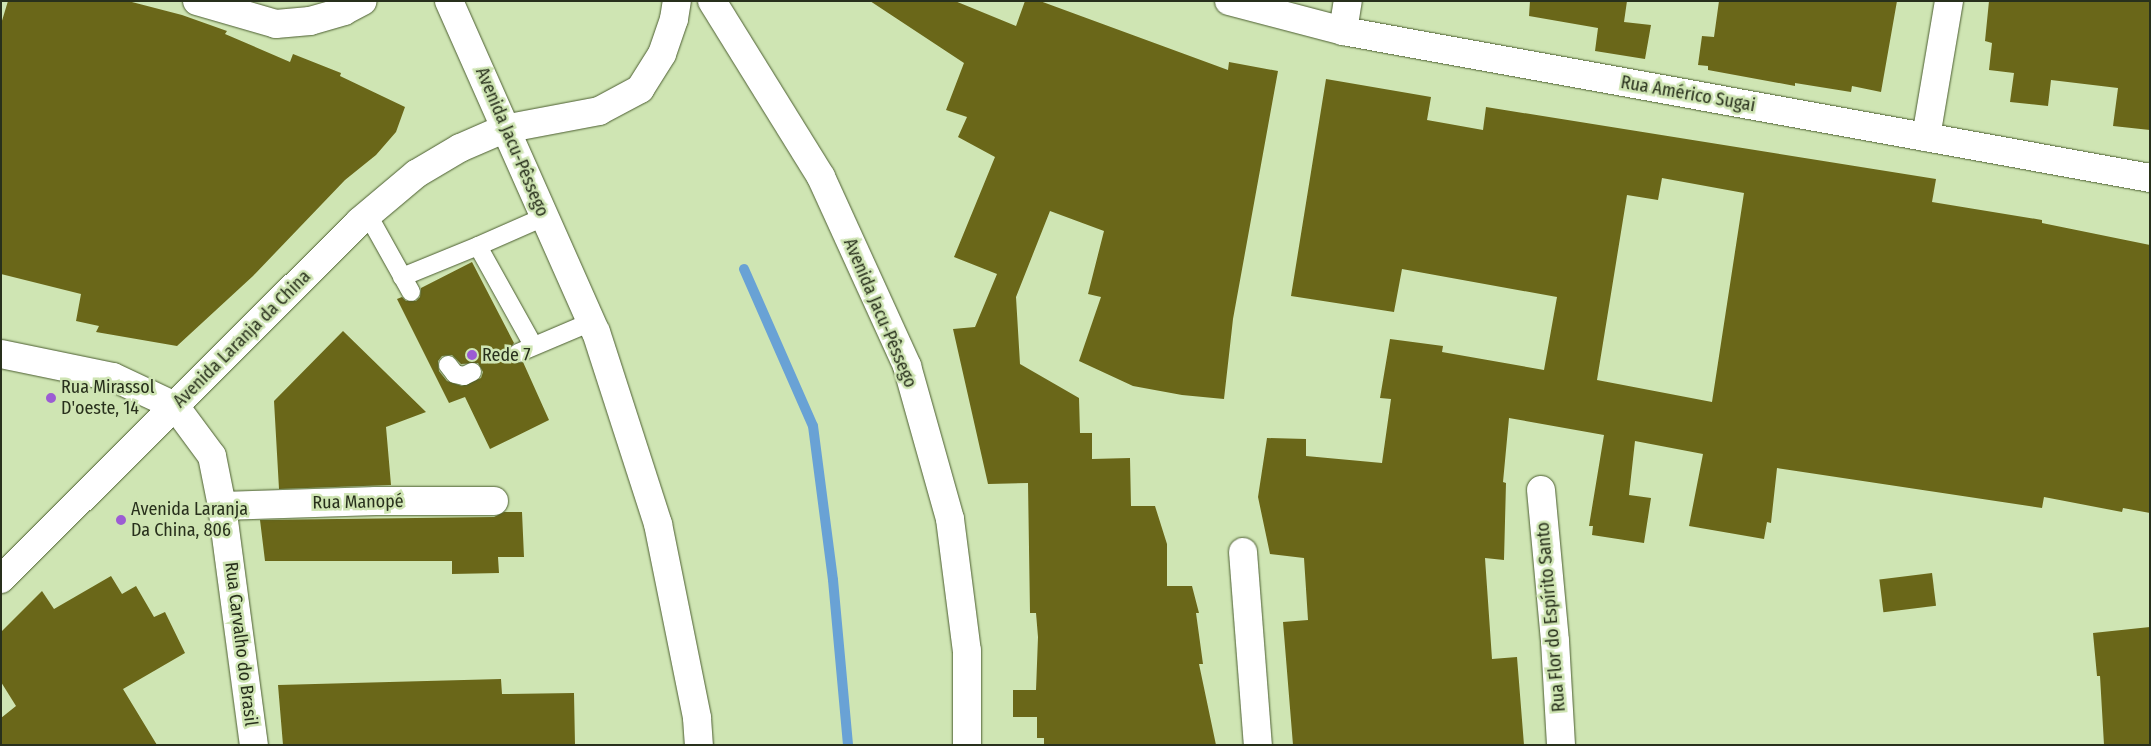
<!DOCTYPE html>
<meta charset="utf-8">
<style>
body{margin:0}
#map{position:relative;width:2151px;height:746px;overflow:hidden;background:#cfe5b3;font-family:"Fira Sans Condensed",sans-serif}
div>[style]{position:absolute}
.stream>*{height:10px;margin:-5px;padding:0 5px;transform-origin:5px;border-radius:5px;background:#69a2d5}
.building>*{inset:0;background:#6a6719;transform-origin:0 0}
.roads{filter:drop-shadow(0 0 1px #4c5e31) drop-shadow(0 0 1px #4c5e31)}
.lane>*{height:18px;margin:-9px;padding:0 9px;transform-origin:9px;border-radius:9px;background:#fff}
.street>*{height:28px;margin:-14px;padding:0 14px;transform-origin:14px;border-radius:14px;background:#fff}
.secondary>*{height:28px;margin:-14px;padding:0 14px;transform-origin:14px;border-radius:14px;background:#fff}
.highway>*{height:28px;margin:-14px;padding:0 14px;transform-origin:14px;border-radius:14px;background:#fff}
.dots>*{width:14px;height:14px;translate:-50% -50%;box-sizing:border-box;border:2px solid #cfe5b3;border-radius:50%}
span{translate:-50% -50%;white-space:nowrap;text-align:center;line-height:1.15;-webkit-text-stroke:5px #cfe5b3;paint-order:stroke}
.street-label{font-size:18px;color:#28301c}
.poi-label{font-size:18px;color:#28301c}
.left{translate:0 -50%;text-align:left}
.frame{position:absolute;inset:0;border:2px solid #28301c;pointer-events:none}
</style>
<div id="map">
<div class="stream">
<i style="left:744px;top:269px;width:171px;rotate:66.3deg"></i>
<i style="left:813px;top:426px;width:155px;rotate:82.6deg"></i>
<i style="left:833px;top:580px;width:166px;rotate:84.8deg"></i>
</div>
<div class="building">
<i style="clip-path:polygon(8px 1px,128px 1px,182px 15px,227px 31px,225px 34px,290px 62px,293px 54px,341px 73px,340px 76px,405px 107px,396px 132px,376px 155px,345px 180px,253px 276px,177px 346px,96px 332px,99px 326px,76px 321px,81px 294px,1px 274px,1px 24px)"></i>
<i style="clip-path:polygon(870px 1px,955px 1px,1016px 26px,1025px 1px,1040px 1px,1228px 70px,1229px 62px,1278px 71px,1233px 319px,1224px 399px,1182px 395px,1133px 386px,1079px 361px,1101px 297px,1088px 294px,1104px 231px,1050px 211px,1016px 297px,1020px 364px,1079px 398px,1080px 433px,1092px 433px,1092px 459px,1130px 458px,1131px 506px,1155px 506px,1167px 544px,1167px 586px,1192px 586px,1199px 613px,1196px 613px,1203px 664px,1199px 664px,1216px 745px,1044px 745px,1044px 738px,1037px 738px,1037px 717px,1013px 717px,1013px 690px,1036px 690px,1038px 637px,1036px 613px,1030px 613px,1028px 483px,988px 484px,953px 329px,975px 327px,997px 274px,954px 257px,995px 157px,958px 137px,967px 117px,946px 110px,964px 63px)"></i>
<i style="clip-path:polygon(1530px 1px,1627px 1px,1624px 22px,1651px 25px,1645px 59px,1595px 51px,1598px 28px,1529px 16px)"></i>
<i style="clip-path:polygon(1719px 1px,1897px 1px,1881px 92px,1852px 86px,1851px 92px,1795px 83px,1795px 86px,1708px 70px,1708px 66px,1698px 65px,1702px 36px,1714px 37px)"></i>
<i style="clip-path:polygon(1989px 1px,2150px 1px,2150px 130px,2113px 126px,2118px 88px,2051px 80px,2048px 106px,2010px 102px,2014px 73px,1989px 70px,1992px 43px,1985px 41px)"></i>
<i style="clip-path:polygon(evenodd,1326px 79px,1431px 97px,1427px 120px,1483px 130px,1486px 107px,1936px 179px,1932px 202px,2042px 220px,2042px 223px,2150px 245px,2150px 513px,2123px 508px,2122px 512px,2044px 497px,2042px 508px,1777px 468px,1771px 523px,1767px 522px,1764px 539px,1689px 526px,1703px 454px,1635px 441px,1629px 495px,1651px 498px,1644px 543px,1592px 535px,1593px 526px,1589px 526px,1604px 435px,1509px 418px,1503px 482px,1506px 483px,1504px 560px,1485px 558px,1492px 659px,1517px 657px,1524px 745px,1293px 745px,1283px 622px,1308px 620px,1304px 558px,1270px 554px,1258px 497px,1267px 438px,1306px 439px,1306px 456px,1382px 463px,1391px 399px,1380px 398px,1390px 339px,1443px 346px,1442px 352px,1544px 370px,1557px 297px,1402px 269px,1394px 312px,1291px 296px,1326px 79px,1662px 178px,1744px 193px,1712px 402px,1597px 380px,1627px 195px,1658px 200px,1662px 178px)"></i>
<i style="clip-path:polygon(evenodd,472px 262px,514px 343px,508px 351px,508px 358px,516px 363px,523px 362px,549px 420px,490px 449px,465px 397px,449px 403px,397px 299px,402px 297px,406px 301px,416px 301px,420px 297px,421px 288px,472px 262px,452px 355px,461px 364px,478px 363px,483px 372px,481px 378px,462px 386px,447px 381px,439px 371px,438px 361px,442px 356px,452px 355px)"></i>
<i style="clip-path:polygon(343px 331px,426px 412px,386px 427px,391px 485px,279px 489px,274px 401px)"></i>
<i style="clip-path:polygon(504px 512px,522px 512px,524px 557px,498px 557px,499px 573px,452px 574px,452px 561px,265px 561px,260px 520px,494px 517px)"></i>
<i style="left:1932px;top:573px;width:33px;height:53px;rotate:83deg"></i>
<i style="clip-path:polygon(111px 576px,122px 594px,136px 586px,154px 617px,165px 612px,185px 653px,123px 689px,157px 745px,1px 745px,1px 718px,16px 706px,1px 682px,1px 632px,42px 591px,54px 609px)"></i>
<i style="clip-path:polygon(2150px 627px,2150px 745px,2104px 745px,2100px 676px,2097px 676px,2093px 633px)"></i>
<i style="clip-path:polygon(501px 679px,502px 694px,574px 693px,575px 745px,283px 745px,278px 685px)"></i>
</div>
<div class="roads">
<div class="lane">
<i style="left:368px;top:215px;width:88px;rotate:60.8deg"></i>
<i style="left:402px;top:277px;width:82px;rotate:-22.2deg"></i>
<i style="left:533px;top:345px;width:113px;rotate:-119.1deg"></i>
<i style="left:478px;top:246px;width:72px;rotate:-23.7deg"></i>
<i style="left:518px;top:353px;width:79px;rotate:-23deg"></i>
<i style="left:448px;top:365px;width:11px;rotate:52deg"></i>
<i style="left:455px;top:374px;width:9px;rotate:13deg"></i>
<i style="left:464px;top:376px;width:9px;rotate:-27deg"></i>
</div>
<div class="street">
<i style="left:197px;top:1px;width:82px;rotate:16.2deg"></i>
<i style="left:276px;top:24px;width:34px;rotate:-5deg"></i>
<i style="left:310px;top:21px;width:35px;rotate:-16deg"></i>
<i style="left:344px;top:11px;width:21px;rotate:-28deg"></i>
<i style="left:1229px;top:1px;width:118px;rotate:14.7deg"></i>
<i style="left:1343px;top:31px;width:820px;rotate:10.32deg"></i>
<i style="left:1343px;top:31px;width:30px;rotate:-81deg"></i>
<i style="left:1926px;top:137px;width:138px;rotate:-80.4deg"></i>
<i style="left:1px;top:354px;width:114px;rotate:11.6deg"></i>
<i style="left:113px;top:377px;width:68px;rotate:25.1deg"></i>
<i style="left:175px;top:406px;width:62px;rotate:53.5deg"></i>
<i style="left:212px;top:456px;width:51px;rotate:78.7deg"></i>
<i style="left:222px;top:506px;width:241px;rotate:82.4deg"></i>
<i style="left:1541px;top:490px;width:152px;rotate:84.7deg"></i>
<i style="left:1555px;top:641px;width:104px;rotate:86.7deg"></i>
<i style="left:222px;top:506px;width:154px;rotate:-1.9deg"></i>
<i style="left:376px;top:501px;width:118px"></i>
<i style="left:1243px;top:552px;width:194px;rotate:85.6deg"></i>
</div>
<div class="secondary">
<i style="left:1px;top:579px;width:506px;rotate:-44.92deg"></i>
<i style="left:359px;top:222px;width:75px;rotate:-40.1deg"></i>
<i style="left:416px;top:174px;width:51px;rotate:-30.6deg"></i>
<i style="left:460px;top:148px;width:48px;rotate:-23.4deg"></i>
<i style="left:504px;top:129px;width:97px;rotate:-10.7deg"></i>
<i style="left:599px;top:111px;width:47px;rotate:-28.2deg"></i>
<i style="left:640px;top:89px;width:41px;rotate:-57.8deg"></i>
<i style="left:662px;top:54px;width:37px;rotate:-71deg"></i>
<i style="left:674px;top:19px;width:18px;rotate:-81deg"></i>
</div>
<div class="highway">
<i style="left:449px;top:1px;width:362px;rotate:66.1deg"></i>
<i style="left:596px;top:332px;width:202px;rotate:72.1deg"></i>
<i style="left:658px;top:524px;width:198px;rotate:78.6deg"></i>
<i style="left:697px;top:718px;width:27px;rotate:86deg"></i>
<i style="left:712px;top:1px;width:207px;rotate:58.2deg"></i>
<i style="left:821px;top:177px;width:208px;rotate:65.5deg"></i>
<i style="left:907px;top:366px;width:159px;rotate:74.3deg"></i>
<i style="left:950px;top:519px;width:133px;rotate:82.7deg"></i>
<i style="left:967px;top:651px;width:94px;rotate:90deg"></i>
</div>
</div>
<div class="dots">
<i style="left:472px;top:355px;background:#9c5cd3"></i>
<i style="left:51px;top:398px;background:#9c5cd3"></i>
<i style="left:121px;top:520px;background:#9c5cd3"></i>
</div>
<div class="street-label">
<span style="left:1688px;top:94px;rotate:10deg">Rua Américo Sugai</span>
<span style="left:512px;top:142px;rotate:67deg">Avenida Jacu-Pêssego</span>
<span style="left:880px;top:313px;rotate:67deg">Avenida Jacu-Pêssego</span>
<span style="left:242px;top:339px;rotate:-45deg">Avenida Laranja da China</span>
<span style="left:358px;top:502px;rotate:-1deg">Rua Manopé</span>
<span style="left:1551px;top:617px;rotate:-95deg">Rua Flor do Espírito Santo</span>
<span style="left:241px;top:644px;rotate:83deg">Rua Carvalho do Brasil</span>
</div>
<div class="poi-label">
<span class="left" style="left:482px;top:355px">Rede 7</span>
<span class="left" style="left:61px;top:398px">Rua Mirassol<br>D'oeste, 14</span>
<span class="left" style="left:131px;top:520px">Avenida Laranja<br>Da China, 806</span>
</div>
<div class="frame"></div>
</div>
